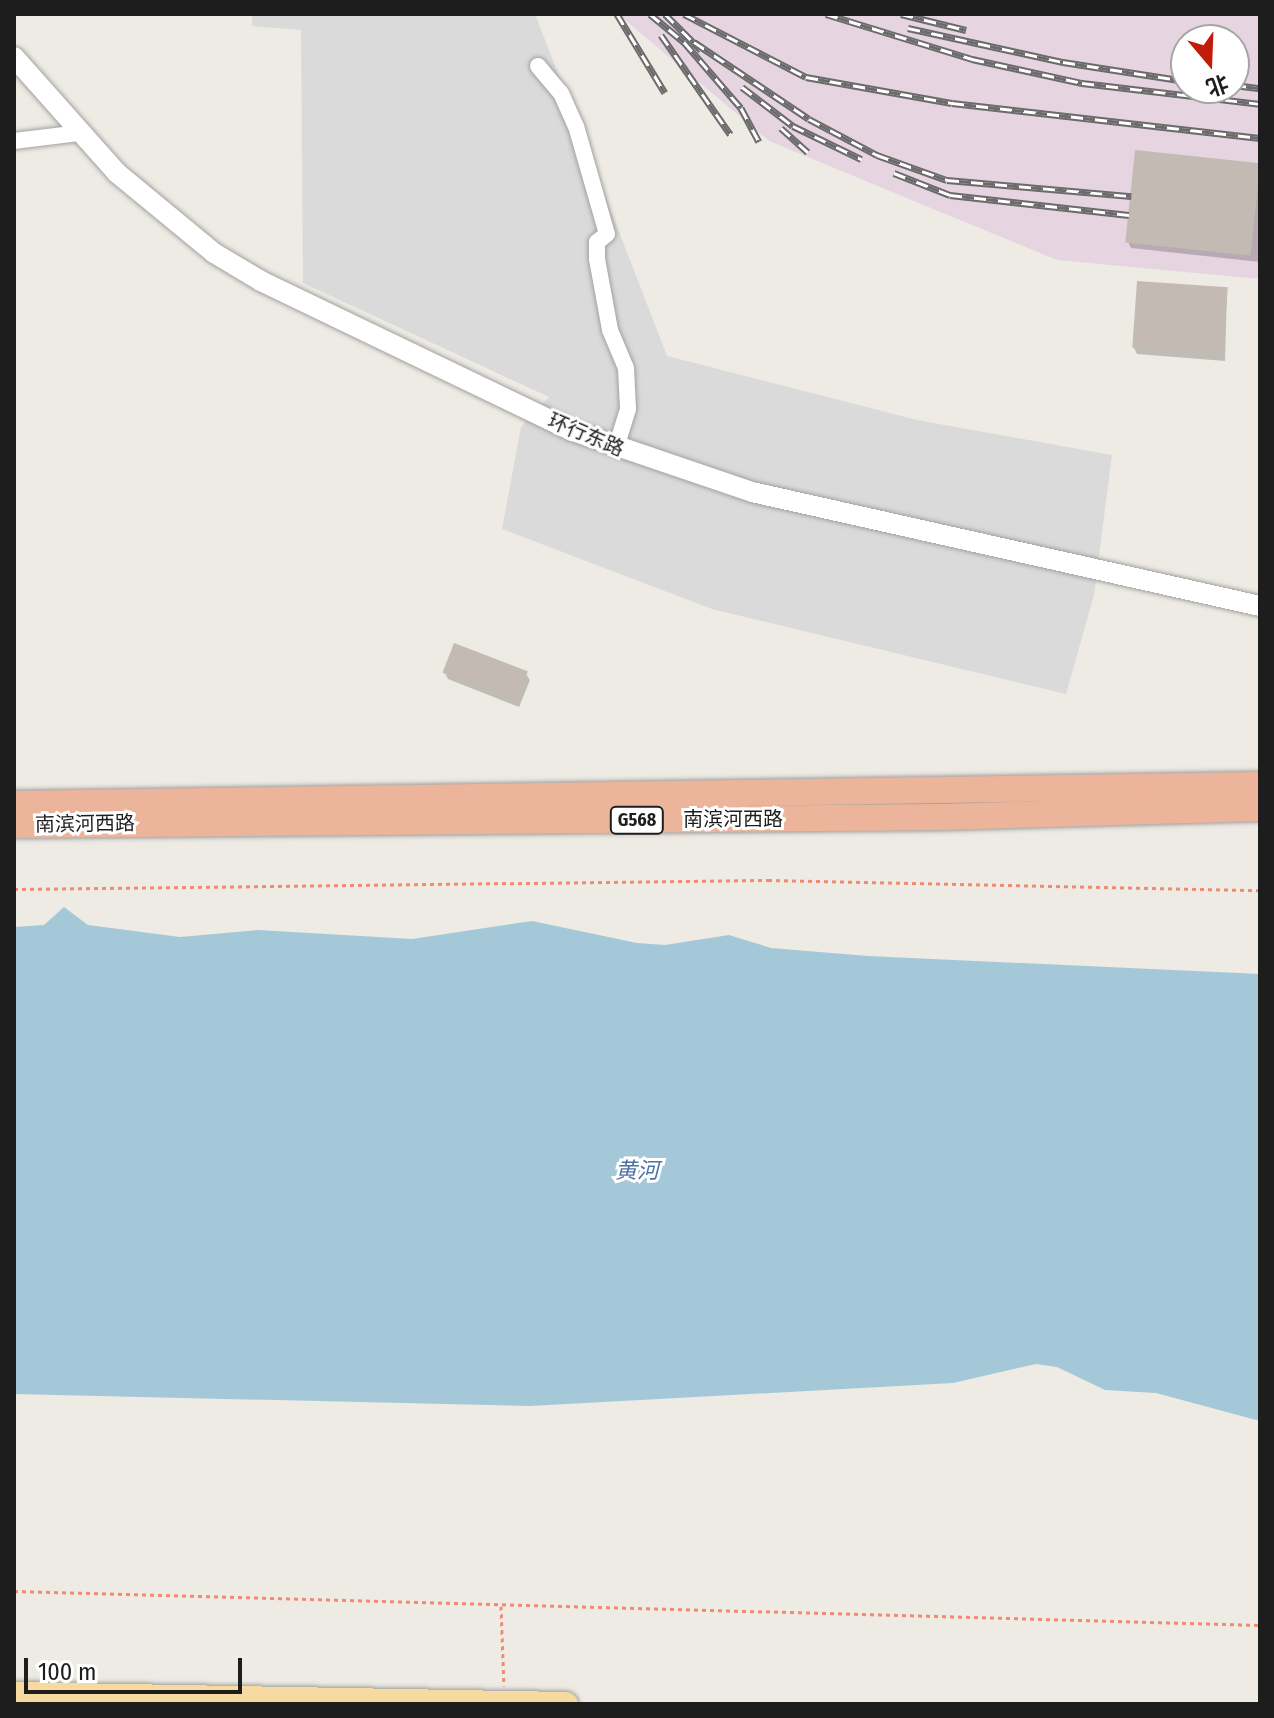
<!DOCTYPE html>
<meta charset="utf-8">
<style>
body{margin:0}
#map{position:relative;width:1274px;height:1718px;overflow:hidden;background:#edebe3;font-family:"Fira Sans Condensed","Noto Sans SC",sans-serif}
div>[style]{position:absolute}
.residential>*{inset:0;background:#dbdada}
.industrial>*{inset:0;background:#e6d5e1}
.water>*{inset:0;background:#a5c8d9}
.shadow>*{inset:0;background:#0003}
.building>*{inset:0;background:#c2bab3;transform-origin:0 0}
.path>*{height:3px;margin-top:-1.5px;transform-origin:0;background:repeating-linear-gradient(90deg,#f28a6f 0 4px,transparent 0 8px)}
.roads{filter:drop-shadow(0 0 2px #a1a1a1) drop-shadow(0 0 2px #a1a1a1)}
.minor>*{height:16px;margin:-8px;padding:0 8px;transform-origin:8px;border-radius:8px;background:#fff}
.tertiary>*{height:20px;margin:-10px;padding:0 10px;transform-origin:10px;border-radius:10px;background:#fff}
.primary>*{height:24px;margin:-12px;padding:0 12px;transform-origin:12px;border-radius:12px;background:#f7da9f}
.trunk>*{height:26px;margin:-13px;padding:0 13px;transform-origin:13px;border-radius:13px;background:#ecb49a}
.rail>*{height:7px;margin-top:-3.5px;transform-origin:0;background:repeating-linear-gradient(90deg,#fff 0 12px,#6b6b6b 0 24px);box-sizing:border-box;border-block:2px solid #6b6b6b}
span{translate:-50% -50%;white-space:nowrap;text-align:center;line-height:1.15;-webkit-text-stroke:6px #fff;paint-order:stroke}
.shield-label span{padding:2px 6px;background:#fff;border:2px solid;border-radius:6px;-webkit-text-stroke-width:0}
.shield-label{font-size:18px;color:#1d1d1d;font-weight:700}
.street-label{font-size:20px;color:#1d1d1d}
.water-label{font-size:22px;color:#4e72a7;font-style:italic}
.frame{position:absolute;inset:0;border:16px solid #1d1d1d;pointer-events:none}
.north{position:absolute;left:1170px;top:24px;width:80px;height:80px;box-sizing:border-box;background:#fff;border:2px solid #a5a5a5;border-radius:50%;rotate:161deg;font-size:22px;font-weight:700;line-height:32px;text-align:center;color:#1d1d1d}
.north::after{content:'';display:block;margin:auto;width:28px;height:36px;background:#bf1d0a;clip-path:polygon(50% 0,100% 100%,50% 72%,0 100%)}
.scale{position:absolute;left:24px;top:1658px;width:218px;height:36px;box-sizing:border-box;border:4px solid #1d1d1d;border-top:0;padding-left:10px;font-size:24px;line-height:28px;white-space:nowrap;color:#1d1d1d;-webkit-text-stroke:6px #fff;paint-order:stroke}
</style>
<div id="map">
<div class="residential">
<i style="clip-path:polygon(252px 14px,535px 14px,667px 356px,917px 420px,1112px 455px,1094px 595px,1066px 694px,712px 609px,502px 529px,521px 427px,549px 397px,303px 283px,301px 30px,252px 26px)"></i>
</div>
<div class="industrial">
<i style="clip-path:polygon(evenodd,618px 14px,1260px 14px,1260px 279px,1057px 260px,769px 141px,618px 14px,1186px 40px,1234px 40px,1234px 88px,1186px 88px,1186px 40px)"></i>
</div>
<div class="water">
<i style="clip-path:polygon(64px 907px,88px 925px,180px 937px,258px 930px,412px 939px,532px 921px,637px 943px,665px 945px,729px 935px,771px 948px,868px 956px,1260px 974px,1260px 1421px,1156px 1393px,1105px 1390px,1057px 1367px,1036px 1364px,953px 1383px,530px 1406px,14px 1394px,14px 927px,44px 925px)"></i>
</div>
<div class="shadow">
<i style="clip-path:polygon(1260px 165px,1260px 262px,1131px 248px,1128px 242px)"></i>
<i style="clip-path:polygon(1227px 290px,1225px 361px,1137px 354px,1134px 348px)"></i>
<i style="clip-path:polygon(445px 673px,526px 674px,530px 680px,519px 707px,448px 679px)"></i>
</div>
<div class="building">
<i style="left:1135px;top:150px;width:126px;height:93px;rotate:6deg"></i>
<i style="left:1137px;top:281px;width:91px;height:67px;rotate:4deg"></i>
<i style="left:454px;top:643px;width:79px;height:32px;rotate:21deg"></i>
</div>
<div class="path">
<i style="left:14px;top:889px;width:754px;rotate:-0.68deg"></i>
<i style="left:768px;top:880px;width:492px;rotate:1.2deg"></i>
<i style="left:14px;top:1591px;width:1246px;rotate:1.56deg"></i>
<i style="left:501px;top:1606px;width:80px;rotate:87.9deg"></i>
</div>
<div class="roads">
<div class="minor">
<i style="left:538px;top:66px;width:35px;rotate:50deg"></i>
<i style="left:561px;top:93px;width:36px;rotate:66deg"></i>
<i style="left:576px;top:126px;width:112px;rotate:74deg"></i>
<i style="left:607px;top:234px;width:13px;rotate:141deg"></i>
<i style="left:597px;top:242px;width:17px;rotate:90deg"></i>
<i style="left:597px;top:259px;width:72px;rotate:79.6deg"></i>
<i style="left:610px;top:330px;width:41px;rotate:67.2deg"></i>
<i style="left:626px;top:368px;width:41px;rotate:87.2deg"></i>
<i style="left:628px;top:409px;width:41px;rotate:107.1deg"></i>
<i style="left:14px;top:141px;width:65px;rotate:-7deg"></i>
</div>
<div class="tertiary">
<i style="left:14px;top:57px;width:155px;rotate:48.4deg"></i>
<i style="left:117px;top:173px;width:126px;rotate:39.5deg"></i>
<i style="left:214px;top:253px;width:55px;rotate:30.8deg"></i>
<i style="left:261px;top:281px;width:346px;rotate:25.7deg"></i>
<i style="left:573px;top:431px;width:189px;rotate:18.8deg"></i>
<i style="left:752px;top:492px;width:521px;rotate:12.65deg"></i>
</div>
<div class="primary">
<i style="left:14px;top:1694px;width:552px;rotate:1.04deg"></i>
</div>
<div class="trunk">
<i style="left:14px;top:804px;width:1246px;rotate:-0.87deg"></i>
<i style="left:14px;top:825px;width:928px;rotate:-0.49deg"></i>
<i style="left:942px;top:817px;width:318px;rotate:-1.6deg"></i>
</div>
</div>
<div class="rail">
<i style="left:617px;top:14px;width:92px;rotate:58.7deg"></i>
<i style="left:650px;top:14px;width:44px;rotate:39.5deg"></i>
<i style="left:684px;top:42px;width:87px;rotate:49.2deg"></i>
<i style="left:741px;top:108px;width:38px;rotate:62deg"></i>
<i style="left:665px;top:14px;width:51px;rotate:45deg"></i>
<i style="left:684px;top:14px;width:137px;rotate:27.3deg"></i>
<i style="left:806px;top:77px;width:148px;rotate:10.1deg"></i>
<i style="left:952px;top:103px;width:310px;rotate:6.5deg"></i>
<i style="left:826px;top:14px;width:153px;rotate:17.1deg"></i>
<i style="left:972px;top:59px;width:113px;rotate:12.3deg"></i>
<i style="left:1082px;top:83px;width:179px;rotate:6.7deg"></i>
<i style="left:901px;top:14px;width:67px;rotate:13.8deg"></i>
<i style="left:908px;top:28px;width:159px;rotate:12.4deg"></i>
<i style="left:1063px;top:62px;width:124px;rotate:8.8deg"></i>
<i style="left:661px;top:35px;width:121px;rotate:55.1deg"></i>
<i style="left:694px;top:42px;width:138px;rotate:33.8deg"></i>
<i style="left:809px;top:119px;width:77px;rotate:27.9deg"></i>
<i style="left:877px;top:155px;width:74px;rotate:19.7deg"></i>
<i style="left:947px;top:180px;width:185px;rotate:5deg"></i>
<i style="left:1234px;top:85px;width:26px;rotate:7deg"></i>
<i style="left:742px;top:87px;width:64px;rotate:37.4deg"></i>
<i style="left:793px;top:126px;width:76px;rotate:25.9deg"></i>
<i style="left:781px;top:128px;width:36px;rotate:42deg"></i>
<i style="left:894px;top:173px;width:60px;rotate:21.4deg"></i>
<i style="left:950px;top:195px;width:180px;rotate:6.4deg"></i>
</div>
<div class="shield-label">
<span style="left:637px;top:820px">G568</span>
</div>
<div class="street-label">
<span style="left:586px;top:435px;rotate:23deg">环行东路</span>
<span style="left:733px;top:819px">南滨河西路</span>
<span style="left:85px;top:824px;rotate:-1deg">南滨河西路</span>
</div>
<div class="water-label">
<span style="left:637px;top:1171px">黄河</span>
</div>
<div class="frame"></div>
<div class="north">北</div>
<div class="scale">100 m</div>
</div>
